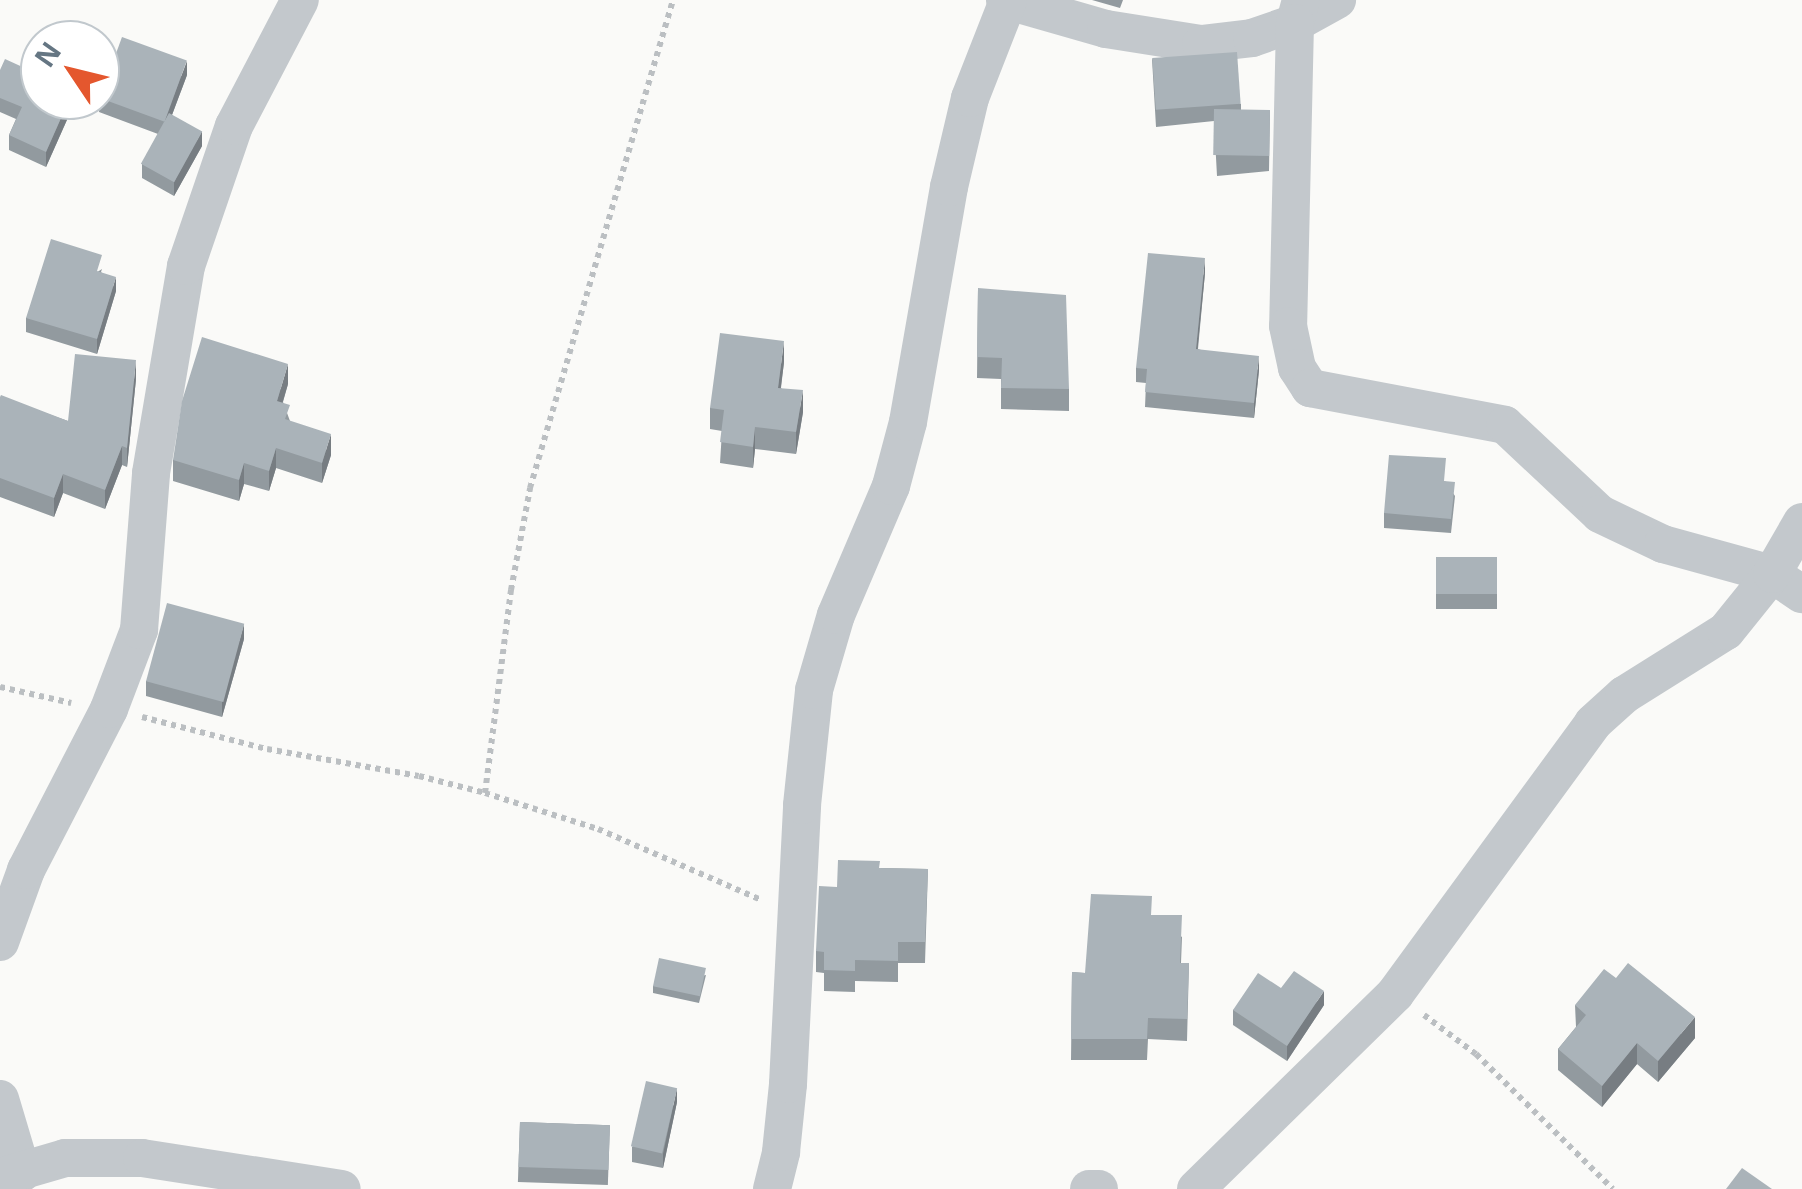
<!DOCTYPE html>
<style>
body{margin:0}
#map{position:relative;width:1802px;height:1189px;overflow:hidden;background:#fafaf8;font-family:"Noto Sans",sans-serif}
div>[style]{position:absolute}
.path>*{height:6px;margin-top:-3px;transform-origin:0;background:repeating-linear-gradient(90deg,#bbbfc2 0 5px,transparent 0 10px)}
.minor>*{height:38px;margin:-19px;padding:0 19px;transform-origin:19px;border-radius:19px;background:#c3c8cc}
.wall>*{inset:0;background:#929a9f;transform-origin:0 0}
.shaded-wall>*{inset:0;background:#777d82}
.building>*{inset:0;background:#aab3b9;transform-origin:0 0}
span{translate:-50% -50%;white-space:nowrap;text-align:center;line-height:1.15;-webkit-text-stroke:10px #fff;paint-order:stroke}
.north{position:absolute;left:20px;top:20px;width:100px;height:100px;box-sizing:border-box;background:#fff;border:2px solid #c1c8cd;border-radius:50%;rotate:305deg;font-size:28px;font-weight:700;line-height:40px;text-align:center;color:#657683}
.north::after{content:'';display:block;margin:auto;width:35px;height:45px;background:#e4572e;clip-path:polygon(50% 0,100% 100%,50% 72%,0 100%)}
</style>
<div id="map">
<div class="path">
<i style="left:0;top:687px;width:73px;rotate:12.7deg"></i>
<i style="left:142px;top:717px;width:129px;rotate:14.4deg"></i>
<i style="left:267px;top:749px;width:154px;rotate:10.1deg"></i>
<i style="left:419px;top:776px;width:68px;rotate:14.4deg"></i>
<i style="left:485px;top:793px;width:119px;rotate:17.7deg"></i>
<i style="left:598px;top:829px;width:178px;rotate:23.5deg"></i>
<i style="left:485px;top:793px;width:205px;rotate:-82.7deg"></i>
<i style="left:511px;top:590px;width:104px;rotate:-79.4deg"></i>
<i style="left:530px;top:488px;width:509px;rotate:-73.67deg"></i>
<i style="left:1424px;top:1015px;width:65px;rotate:36.9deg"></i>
<i style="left:1476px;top:1054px;width:192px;rotate:44.6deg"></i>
</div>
<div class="minor">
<i style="left:1005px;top:0;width:105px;rotate:16deg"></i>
<i style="left:1106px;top:29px;width:96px;rotate:9deg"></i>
<i style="left:1201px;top:44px;width:51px;rotate:-6.7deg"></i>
<i style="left:1252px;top:38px;width:46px;rotate:-19.2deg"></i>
<i style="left:1295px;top:23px;width:48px;rotate:-28.7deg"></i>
<i style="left:1301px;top:0;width:24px;rotate:105deg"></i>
<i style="left:1295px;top:23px;width:303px;rotate:91.3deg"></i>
<i style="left:1288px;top:326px;width:43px;rotate:77.9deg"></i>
<i style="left:1297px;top:368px;width:24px;rotate:57deg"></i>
<i style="left:1310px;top:388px;width:198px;rotate:10.7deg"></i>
<i style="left:1505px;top:425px;width:130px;rotate:43.1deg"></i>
<i style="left:1600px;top:514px;width:70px;rotate:25.5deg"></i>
<i style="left:1663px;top:544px;width:113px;rotate:15.4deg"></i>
<i style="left:1772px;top:574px;width:36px;rotate:34deg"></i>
<i style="left:0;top:942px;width:77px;rotate:-70.1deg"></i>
<i style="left:26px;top:870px;width:181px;rotate:-62.7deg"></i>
<i style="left:109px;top:709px;width:85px;rotate:-69.2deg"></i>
<i style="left:139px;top:630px;width:157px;rotate:-85.6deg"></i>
<i style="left:151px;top:473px;width:210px;rotate:-80.4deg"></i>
<i style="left:186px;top:266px;width:148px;rotate:-71.1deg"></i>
<i style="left:234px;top:126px;width:142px;rotate:-62.4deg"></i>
<i style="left:0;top:1099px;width:77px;rotate:73.4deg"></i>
<i style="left:0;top:1177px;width:68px;rotate:-16.3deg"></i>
<i style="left:65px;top:1158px;width:77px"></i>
<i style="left:142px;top:1158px;width:202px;rotate:8.8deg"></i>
<i style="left:772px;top:1189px;width:38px;rotate:-76deg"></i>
<i style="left:781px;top:1152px;width:68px;rotate:-84.1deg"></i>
<i style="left:788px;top:1084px;width:279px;rotate:-87.1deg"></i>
<i style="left:802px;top:805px;width:116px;rotate:-84deg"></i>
<i style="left:814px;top:690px;width:78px;rotate:-73.7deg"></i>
<i style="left:836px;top:615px;width:140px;rotate:-66.9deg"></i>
<i style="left:891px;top:486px;width:66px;rotate:-75.1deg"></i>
<i style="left:908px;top:422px;width:239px;rotate:-80.1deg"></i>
<i style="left:949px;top:187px;width:91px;rotate:-76.7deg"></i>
<i style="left:970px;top:98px;width:104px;rotate:-68.6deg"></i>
<i style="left:1089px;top:1189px;width:10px"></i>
<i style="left:1196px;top:1189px;width:279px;rotate:-44.4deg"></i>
<i style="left:1395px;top:994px;width:336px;rotate:-53.8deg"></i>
<i style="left:1593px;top:723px;width:42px;rotate:-42.1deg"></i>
<i style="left:1624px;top:695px;width:120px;rotate:-32.1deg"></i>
<i style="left:1726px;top:631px;width:73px;rotate:-51.1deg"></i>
<i style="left:1772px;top:574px;width:60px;rotate:-60deg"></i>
</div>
<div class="wall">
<i style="clip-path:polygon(1092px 0,1123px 0,1120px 8px)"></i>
<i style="clip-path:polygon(1152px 59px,1241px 104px,1241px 113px,1270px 110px,1269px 171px,1217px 176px,1214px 121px,1156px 127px)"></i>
<i style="clip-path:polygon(0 70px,74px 100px,74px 104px,46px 167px,9px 150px,9px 135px,16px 119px,0 112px)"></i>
<i style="clip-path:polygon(187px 75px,172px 115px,202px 146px,174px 196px,142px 178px,142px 164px,158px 134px,99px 112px,100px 96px)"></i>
<i style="clip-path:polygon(102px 269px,101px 272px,116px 291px,97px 354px,26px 332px,26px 318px)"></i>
<i style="clip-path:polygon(1205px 273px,1198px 349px,1259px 370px,1254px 418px,1145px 407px,1146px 383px,1136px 382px,1136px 368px)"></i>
<i style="clip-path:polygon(978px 288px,1069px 389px,1069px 411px,1001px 409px,1001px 379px,977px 378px)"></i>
<i style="clip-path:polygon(784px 362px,781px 388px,803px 412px,796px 454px,755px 449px,753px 468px,720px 463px,722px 431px,710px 429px,710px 408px)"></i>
<i style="clip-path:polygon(136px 379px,127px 467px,122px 465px,105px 509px,63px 493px,54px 517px,0 497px,0 397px,68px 421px)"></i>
<i style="clip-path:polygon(288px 384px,283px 402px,290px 421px,331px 455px,322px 483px,276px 468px,269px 491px,244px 484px,239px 501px,173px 481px,173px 460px)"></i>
<i style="clip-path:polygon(1445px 481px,1455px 496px,1451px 533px,1384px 528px,1384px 513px)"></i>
<i style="left:1497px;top:557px;width:52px;height:61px;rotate:90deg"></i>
<i style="clip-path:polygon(244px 639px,222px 717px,146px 696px,146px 681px)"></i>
<i style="clip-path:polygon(880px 868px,928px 869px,925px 963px,898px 963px,898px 982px,855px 981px,855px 992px,824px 991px,824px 973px,816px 972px,816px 951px,837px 887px)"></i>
<i style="clip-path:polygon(1152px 915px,1182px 937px,1181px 963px,1189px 963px,1187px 1041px,1148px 1039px,1147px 1060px,1071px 1060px,1072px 972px,1085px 973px)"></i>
<i style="clip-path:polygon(706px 975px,699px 1003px,653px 993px,653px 986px)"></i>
<i style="clip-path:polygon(1281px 988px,1324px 1005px,1287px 1061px,1233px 1025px,1233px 1010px)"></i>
<i style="clip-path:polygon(1575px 1005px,1695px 1038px,1658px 1082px,1637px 1064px,1602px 1107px,1558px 1070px,1558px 1049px,1576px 1027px)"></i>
<i style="clip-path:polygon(677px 1102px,663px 1168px,632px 1162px,632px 1147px)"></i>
<i style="left:520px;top:1122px;width:90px;height:60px;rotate:2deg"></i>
</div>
<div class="shaded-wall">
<i style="clip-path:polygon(187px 61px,187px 75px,164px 136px,164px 121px)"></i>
<i style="clip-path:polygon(69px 100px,74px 100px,74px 104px,46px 167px,46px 152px)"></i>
<i style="clip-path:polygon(202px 131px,202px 146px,174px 196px,174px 182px)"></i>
<i style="clip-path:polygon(1205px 258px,1205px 273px,1196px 364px,1196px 349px)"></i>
<i style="clip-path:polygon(116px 277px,116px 291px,97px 354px,97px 339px)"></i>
<i style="clip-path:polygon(784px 341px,784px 362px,778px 409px,778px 388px)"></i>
<i style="clip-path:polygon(1259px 356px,1259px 370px,1254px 418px,1254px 403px)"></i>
<i style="clip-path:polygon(136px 360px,136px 379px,127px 467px,127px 448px)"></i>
<i style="clip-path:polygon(288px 364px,288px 384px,277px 421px,277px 401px)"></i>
<i style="clip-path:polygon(803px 390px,803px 412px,796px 454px,796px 432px)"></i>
<i style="clip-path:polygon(755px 427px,755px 449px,753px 468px,753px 447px)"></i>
<i style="clip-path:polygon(331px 434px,331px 455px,322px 483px,322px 463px)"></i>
<i style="clip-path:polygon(122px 446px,122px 465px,105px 509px,105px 490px)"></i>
<i style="clip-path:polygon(276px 448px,276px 468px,269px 491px,269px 471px)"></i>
<i style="clip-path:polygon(244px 463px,244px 484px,239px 501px,239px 480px)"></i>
<i style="clip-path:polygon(63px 474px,63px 493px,54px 517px,54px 498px)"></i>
<i style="clip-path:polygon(244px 624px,244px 639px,222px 717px,222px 702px)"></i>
<i style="clip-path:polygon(1324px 991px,1324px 1005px,1287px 1061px,1287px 1046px)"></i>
<i style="clip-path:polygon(1695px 1017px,1695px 1038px,1658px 1082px,1658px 1061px)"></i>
<i style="clip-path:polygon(1637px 1043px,1637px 1064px,1602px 1107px,1602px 1086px)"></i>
<i style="clip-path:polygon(677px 1088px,677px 1102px,663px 1168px,663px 1154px)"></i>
</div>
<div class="building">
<i style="left:122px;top:37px;width:69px;height:65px;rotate:20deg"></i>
<i style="left:1237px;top:52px;width:52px;height:85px;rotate:86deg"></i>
<i style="clip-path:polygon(5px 59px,40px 75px,40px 100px,69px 100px,46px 152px,9px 135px,22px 107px,0 98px,0 70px)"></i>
<i style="left:1270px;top:110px;width:46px;height:56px;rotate:91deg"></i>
<i style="left:169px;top:113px;width:38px;height:58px;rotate:29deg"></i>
<i style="clip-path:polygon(51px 239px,102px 255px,97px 271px,116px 277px,97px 339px,26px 318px)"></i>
<i style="clip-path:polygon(1148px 253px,1205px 258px,1196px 349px,1259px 356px,1254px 403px,1145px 392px,1147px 369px,1136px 368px)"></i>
<i style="clip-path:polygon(978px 288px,1066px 295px,1069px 389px,1001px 388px,1002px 358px,977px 357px)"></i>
<i style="clip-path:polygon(720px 333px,784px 341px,778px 388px,803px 390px,796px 432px,755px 427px,753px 447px,720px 442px,724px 410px,710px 408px)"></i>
<i style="clip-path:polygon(202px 337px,288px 364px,277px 401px,290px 405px,285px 419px,331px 434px,322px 463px,276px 448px,269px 471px,244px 463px,239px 480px,173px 460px,182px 401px)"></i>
<i style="clip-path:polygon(75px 354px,136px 360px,127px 448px,122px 446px,105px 490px,63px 474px,54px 498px,0 478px,0 397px,1px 395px,68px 421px)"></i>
<i style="clip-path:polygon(1389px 455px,1446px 458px,1444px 481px,1455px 482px,1451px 519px,1384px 513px)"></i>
<i style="left:1497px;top:557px;width:37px;height:61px;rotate:90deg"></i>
<i style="left:167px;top:603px;width:80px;height:81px;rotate:15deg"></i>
<i style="clip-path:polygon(838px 860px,880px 861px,879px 868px,928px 869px,925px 942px,898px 942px,898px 961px,855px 960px,855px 971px,824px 970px,824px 952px,816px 951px,819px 886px,837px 887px)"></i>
<i style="clip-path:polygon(1091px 894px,1152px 896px,1151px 915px,1182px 915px,1180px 963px,1189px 963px,1187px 1019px,1148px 1018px,1147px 1039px,1071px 1039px,1072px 972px,1085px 973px)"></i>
<i style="left:659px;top:958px;width:48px;height:29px;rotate:12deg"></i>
<i style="clip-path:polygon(1628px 963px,1695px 1017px,1658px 1061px,1637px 1043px,1602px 1086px,1558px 1049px,1586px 1015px,1575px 1005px,1604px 969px,1616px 978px)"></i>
<i style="clip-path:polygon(1294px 971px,1324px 991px,1287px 1046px,1233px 1010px,1258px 973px,1281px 988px)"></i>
<i style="left:646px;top:1081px;width:32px;height:67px;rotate:13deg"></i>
<i style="left:520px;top:1122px;width:90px;height:45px;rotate:2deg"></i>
<i style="clip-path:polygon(1742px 1168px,1772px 1189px,1726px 1189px)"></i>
</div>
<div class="north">N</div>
</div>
